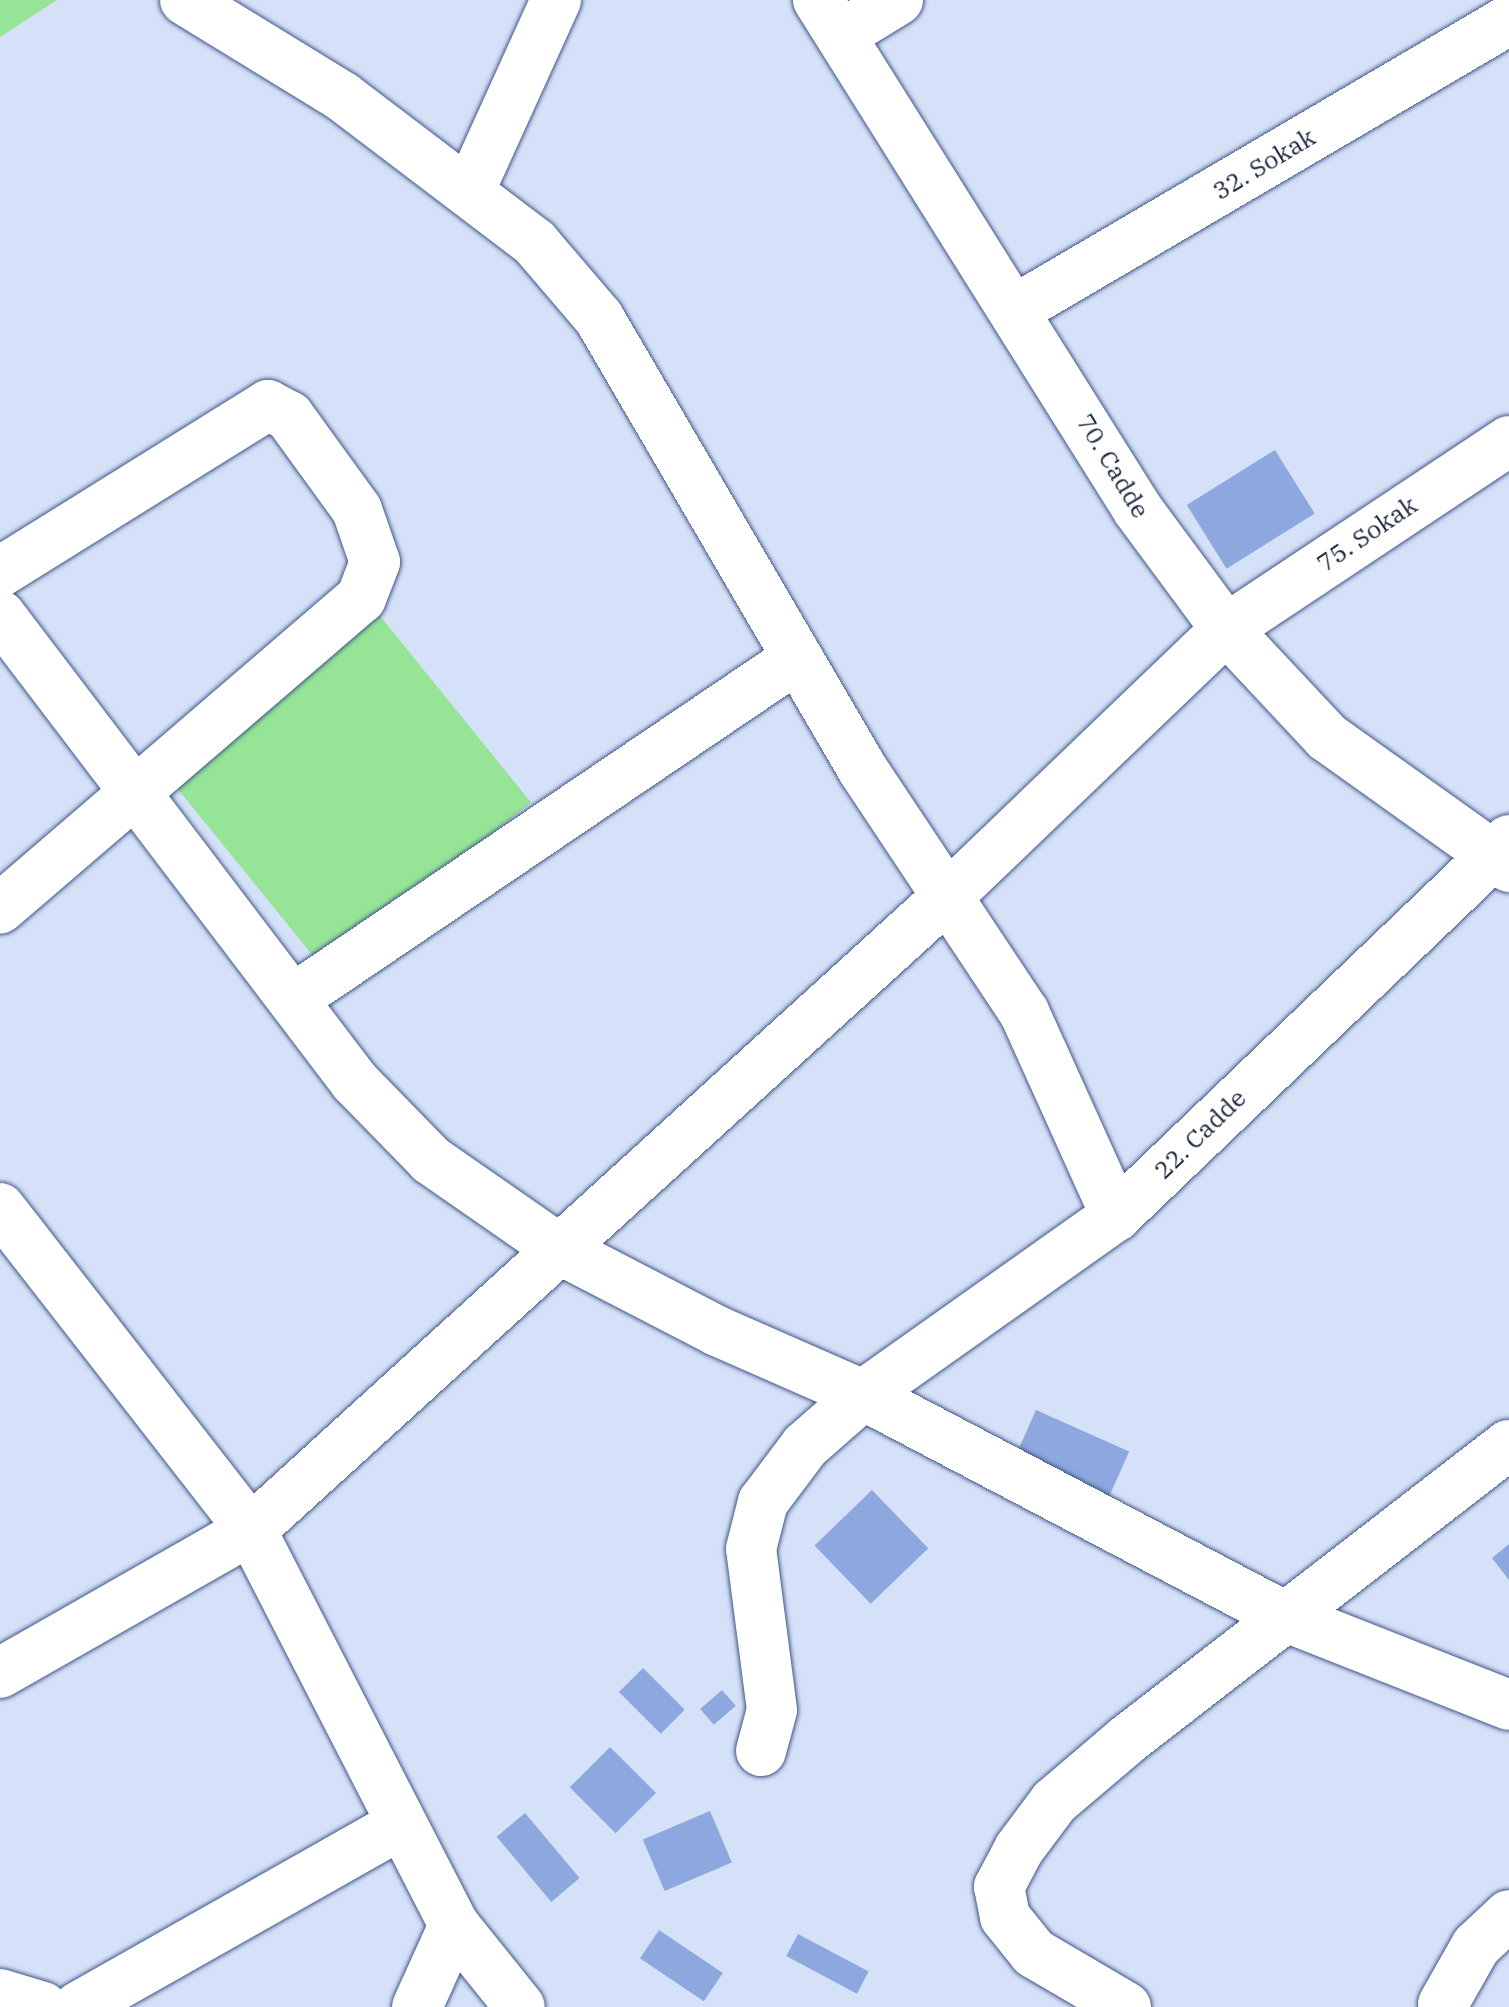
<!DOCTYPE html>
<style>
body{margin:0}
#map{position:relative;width:1509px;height:2007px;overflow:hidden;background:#d5e1f8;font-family:"IBM Plex Serif",serif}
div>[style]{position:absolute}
.green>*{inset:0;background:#96e596;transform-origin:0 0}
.building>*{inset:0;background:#8da8de;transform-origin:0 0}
.roads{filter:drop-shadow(0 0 2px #405788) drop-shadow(0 0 2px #405788)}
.minor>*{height:50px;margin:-25px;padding:0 25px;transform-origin:25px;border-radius:25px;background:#fff}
span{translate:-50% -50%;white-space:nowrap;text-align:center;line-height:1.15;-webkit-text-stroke:8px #fff;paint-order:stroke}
.street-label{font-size:25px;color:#1c263c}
</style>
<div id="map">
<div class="green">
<i style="clip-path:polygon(0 0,57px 0,0 37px)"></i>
<i style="left:376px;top:611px;width:246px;height:266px;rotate:51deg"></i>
</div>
<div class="building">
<i style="left:1275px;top:450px;width:75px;height:104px;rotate:58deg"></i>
<i style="left:1036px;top:1410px;width:102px;height:53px;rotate:24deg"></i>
<i style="left:872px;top:1490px;width:81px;height:80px;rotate:46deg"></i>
<i style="clip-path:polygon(1509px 1544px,1509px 1580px,1492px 1558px)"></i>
<i style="left:643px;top:1668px;width:59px;height:34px;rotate:45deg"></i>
<i style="left:722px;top:1690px;width:21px;height:29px;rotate:49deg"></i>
<i style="left:610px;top:1747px;width:65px;height:57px;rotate:45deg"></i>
<i style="left:710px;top:1811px;width:56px;height:73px;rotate:67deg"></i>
<i style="left:525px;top:1813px;width:85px;height:37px;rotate:50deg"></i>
<i style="left:659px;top:1930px;width:77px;height:34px;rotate:34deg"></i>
<i style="left:798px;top:1934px;width:80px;height:25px;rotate:28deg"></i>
</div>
<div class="roads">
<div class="minor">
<i style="left:185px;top:0;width:185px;rotate:31.5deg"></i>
<i style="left:343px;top:97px;width:241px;rotate:37.2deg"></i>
<i style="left:535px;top:243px;width:99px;rotate:49.5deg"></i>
<i style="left:599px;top:318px;width:523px;rotate:59.71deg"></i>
<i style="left:863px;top:770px;width:291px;rotate:56.4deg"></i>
<i style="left:1024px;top:1012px;width:224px;rotate:65.7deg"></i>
<i style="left:818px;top:0;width:602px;rotate:57.89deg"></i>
<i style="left:1138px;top:510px;width:148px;rotate:53.5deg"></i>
<i style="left:1226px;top:629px;width:148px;rotate:46.9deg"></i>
<i style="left:1327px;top:737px;width:224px;rotate:35.5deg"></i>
<i style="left:841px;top:35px;width:67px;rotate:-31.6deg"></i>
<i style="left:469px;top:192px;width:211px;rotate:-65.6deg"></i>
<i style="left:1018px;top:308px;width:569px;rotate:-30.39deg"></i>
<i style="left:0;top:572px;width:316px;rotate:-31.9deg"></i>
<i style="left:268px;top:405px;width:24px;rotate:28deg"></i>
<i style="left:289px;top:416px;width:116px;rotate:54.1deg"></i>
<i style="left:357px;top:510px;width:55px;rotate:70.9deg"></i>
<i style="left:375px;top:562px;width:39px;rotate:111deg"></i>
<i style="left:361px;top:598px;width:476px;rotate:139.3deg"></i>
<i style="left:0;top:615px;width:587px;rotate:52.76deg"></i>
<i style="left:355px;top:1082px;width:109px;rotate:45.7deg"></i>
<i style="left:431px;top:1160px;width:156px;rotate:34.8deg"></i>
<i style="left:559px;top:1249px;width:178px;rotate:27.4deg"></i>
<i style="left:717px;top:1331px;width:159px;rotate:23.7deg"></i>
<i style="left:863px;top:1395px;width:478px;rotate:27.7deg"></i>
<i style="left:1286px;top:1617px;width:240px;rotate:21.5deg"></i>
<i style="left:293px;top:999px;width:609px;rotate:-34.08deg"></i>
<i style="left:0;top:1208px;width:408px;rotate:52.1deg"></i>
<i style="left:251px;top:1530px;width:444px;rotate:62.8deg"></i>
<i style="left:454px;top:1925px;width:105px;rotate:51.2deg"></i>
<i style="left:0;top:1673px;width:289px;rotate:-29.7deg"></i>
<i style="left:251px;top:1530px;width:941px;rotate:-42.29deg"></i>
<i style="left:947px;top:897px;width:387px;rotate:-43.8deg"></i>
<i style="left:1226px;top:629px;width:340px;rotate:-33.6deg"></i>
<i style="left:761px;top:1751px;width:42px;rotate:-75deg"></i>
<i style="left:772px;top:1710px;width:162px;rotate:-97.4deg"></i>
<i style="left:751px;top:1549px;width:49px;rotate:-75.7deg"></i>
<i style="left:763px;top:1502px;width:70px;rotate:-53.1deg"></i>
<i style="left:805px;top:1446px;width:77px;rotate:-41.3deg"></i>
<i style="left:863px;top:1395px;width:310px;rotate:-35.3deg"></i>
<i style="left:1116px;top:1216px;width:544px;rotate:-43.73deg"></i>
<i style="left:0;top:1994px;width:45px;rotate:16.8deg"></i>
<i style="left:1443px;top:2004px;width:67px;rotate:-60.4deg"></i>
<i style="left:1476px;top:1946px;width:45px;rotate:-43.2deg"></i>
<i style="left:78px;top:2007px;width:371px;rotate:-29.5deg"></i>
<i style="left:417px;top:2007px;width:90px;rotate:-65.7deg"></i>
<i style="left:1126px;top:2007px;width:107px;rotate:-149.6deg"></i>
<i style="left:1034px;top:1953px;width:46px;rotate:-128.9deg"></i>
<i style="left:1005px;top:1917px;width:31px;rotate:-101deg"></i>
<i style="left:999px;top:1887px;width:43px;rotate:-62.2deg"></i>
<i style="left:1019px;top:1849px;width:59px;rotate:-53.3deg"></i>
<i style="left:1054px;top:1802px;width:97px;rotate:-40.4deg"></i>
<i style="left:1128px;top:1739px;width:481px;rotate:-37.7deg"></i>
</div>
</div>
<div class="street-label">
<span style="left:1264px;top:164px;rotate:-31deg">32. Sokak</span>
<span style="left:1113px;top:466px;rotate:59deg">70. Cadde</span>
<span style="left:1367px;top:534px;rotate:-34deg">75. Sokak</span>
<span style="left:1200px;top:1134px;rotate:-44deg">22. Cadde</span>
</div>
</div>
